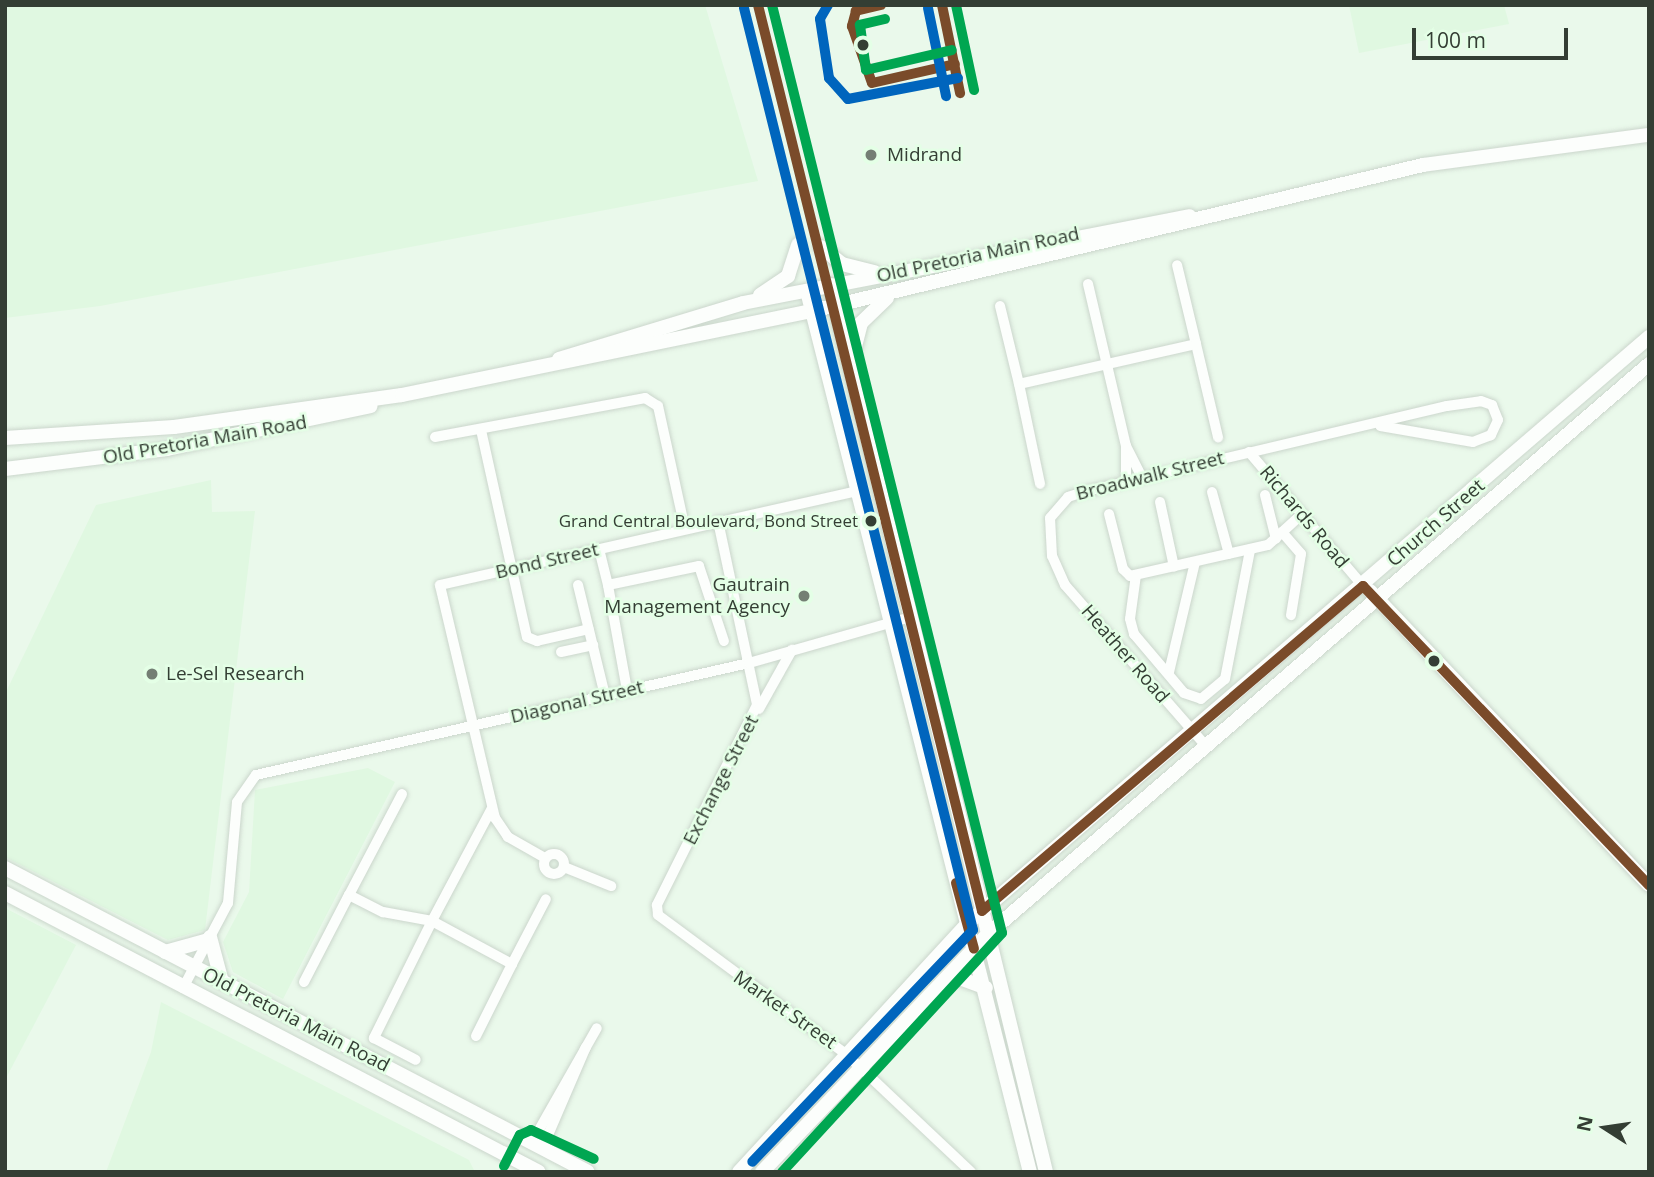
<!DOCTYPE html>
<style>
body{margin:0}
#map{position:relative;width:1654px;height:1177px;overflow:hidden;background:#eaf9eb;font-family:"Open Sans",sans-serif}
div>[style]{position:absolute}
.built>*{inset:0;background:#e0f8e1}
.roads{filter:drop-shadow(0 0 2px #cbd6cc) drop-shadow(0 0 2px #cbd6cc)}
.street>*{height:10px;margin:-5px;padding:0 5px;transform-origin:5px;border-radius:5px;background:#fcfefc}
.street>.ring{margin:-5px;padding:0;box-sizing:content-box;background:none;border:10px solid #fcfefc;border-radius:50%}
.secondary>*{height:14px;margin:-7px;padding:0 7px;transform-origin:7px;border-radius:7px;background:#fcfefc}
.bus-1>*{height:10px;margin:-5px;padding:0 5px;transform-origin:5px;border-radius:5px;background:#7a4b2a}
.bus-2>*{height:10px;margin:-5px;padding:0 5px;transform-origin:5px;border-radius:5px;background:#0065bd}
.bus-3>*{height:10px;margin:-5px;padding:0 5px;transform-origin:5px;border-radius:5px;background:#00a651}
.dots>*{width:19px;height:19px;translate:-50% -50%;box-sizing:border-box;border:4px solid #e4ffe6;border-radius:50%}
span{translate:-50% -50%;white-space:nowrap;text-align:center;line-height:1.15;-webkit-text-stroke:5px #e4ffe6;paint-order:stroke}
.bus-label{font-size:17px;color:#343e34}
.right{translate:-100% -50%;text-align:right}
.poi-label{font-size:19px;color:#343e34}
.left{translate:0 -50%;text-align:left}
.street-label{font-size:19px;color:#343e34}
.frame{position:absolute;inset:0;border:7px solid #343e34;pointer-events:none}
.north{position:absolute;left:1570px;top:1093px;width:70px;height:70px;-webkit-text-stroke:5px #e4ffe6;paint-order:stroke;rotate:282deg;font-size:19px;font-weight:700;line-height:28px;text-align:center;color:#343e34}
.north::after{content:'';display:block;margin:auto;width:24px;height:32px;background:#343e34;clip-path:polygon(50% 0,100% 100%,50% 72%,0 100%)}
.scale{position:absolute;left:1412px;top:28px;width:156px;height:32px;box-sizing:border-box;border:4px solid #343e34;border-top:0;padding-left:9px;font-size:21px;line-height:24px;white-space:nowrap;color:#343e34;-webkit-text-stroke:5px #e4ffe6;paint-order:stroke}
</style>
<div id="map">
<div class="built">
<i style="clip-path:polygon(5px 5px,705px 5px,758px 181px,100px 306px,5px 318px)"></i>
<i style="clip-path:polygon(1349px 5px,1504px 5px,1509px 24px,1359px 53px)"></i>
<i style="clip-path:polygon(211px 480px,212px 512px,255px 511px,205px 930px,168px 940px,5px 857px,5px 694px,96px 505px)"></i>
<i style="clip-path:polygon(368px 768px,395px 782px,283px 999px,233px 972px,223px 942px,249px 892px,255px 790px)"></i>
<i style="clip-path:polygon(5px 908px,76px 945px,5px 1080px)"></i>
<i style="clip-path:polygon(161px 1002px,469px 1160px,475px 1172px,106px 1172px,151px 1052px)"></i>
</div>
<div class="roads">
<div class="street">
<i style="left:1088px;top:284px;width:166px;rotate:76.8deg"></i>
<i style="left:1126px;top:446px;width:35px;rotate:90deg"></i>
<i style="left:1000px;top:306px;width:80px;rotate:76.3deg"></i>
<i style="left:1019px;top:384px;width:181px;rotate:-12.7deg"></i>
<i style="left:1196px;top:344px;width:81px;rotate:-103.5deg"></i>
<i style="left:1196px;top:344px;width:96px;rotate:76.7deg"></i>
<i style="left:1019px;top:384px;width:102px;rotate:78.1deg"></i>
<i style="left:481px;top:430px;width:212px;rotate:77.5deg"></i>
<i style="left:527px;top:637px;width:11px;rotate:22deg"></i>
<i style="left:537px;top:641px;width:53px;rotate:-13deg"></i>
<i style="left:435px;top:437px;width:214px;rotate:-10.5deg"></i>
<i style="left:645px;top:398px;width:15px;rotate:32deg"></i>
<i style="left:658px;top:406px;width:112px;rotate:77.6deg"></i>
<i style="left:1126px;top:446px;width:35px;rotate:63deg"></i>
<i style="left:1249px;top:452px;width:176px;rotate:49.6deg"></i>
<i style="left:1212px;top:492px;width:64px;rotate:74.7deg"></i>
<i style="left:1265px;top:495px;width:45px;rotate:76deg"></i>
<i style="left:1160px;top:502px;width:66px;rotate:77.8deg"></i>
<i style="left:1109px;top:514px;width:57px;rotate:75.7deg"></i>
<i style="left:1123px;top:569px;width:10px;rotate:45deg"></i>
<i style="left:1130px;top:576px;width:141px;rotate:-12.7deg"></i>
<i style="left:1268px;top:545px;width:46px;rotate:-42.4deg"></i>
<i style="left:718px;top:521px;width:188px;rotate:78deg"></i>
<i style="left:757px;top:705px;width:224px;rotate:116.6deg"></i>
<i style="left:657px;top:905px;width:10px;rotate:84deg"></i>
<i style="left:658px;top:915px;width:235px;rotate:36.5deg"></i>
<i style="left:847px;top:1055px;width:170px;rotate:43.3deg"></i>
<i style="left:1282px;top:532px;width:29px;rotate:49deg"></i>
<i style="left:1301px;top:554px;width:62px;rotate:99.3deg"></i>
<i style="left:599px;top:549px;width:37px;rotate:76deg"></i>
<i style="left:1136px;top:575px;width:44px;rotate:97.8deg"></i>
<i style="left:1130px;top:619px;width:16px;rotate:75deg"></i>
<i style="left:1134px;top:634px;width:77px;rotate:49.7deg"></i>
<i style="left:1184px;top:693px;width:18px;rotate:19deg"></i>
<i style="left:1201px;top:699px;width:31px;rotate:-40deg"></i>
<i style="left:1225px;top:679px;width:131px;rotate:-79deg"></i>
<i style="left:578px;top:585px;width:114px;rotate:76.3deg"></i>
<i style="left:561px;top:652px;width:33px;rotate:-12deg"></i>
<i style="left:1169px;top:672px;width:113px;rotate:-76.7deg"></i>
<i style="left:627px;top:690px;width:107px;rotate:-100.3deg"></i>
<i style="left:608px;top:585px;width:93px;rotate:-11.8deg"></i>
<i style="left:699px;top:566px;width:79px;rotate:71.6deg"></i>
<i style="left:759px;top:709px;width:68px;rotate:-60.8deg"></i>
<i style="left:1206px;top:746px;width:214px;rotate:-131.2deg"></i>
<i style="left:1065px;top:585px;width:32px;rotate:-114deg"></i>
<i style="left:1052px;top:556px;width:38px;rotate:-93deg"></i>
<i style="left:1050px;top:518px;width:28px;rotate:-49deg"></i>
<i style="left:1068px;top:497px;width:16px;rotate:-18deg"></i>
<i style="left:1083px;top:492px;width:374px;rotate:-13.3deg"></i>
<i style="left:1447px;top:406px;width:34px;rotate:-8deg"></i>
<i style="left:1481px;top:401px;width:12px;rotate:20deg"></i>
<i style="left:1492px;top:405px;width:16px;rotate:68deg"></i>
<i style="left:1498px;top:420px;width:17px;rotate:115deg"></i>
<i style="left:1491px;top:435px;width:19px;rotate:159deg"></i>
<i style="left:1473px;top:442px;width:94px;rotate:-170.2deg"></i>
<i style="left:492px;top:808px;width:128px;rotate:118deg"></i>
<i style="left:432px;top:921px;width:91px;rotate:28.3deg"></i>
<i style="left:512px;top:964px;width:73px;rotate:-62.4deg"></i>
<i class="ring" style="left:544px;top:854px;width:10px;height:10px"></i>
<i style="left:545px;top:858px;width:43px;rotate:-150.4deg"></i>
<i style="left:508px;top:837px;width:23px;rotate:-124deg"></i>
<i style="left:495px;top:818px;width:239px;rotate:-103.3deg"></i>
<i style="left:440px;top:585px;width:428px;rotate:-12.7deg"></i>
<i style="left:564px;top:867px;width:51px;rotate:22deg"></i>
<i style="left:349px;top:895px;width:114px;rotate:-62.3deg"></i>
<i style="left:304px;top:982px;width:98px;rotate:-62.7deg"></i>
<i style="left:349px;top:895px;width:38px;rotate:27deg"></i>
<i style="left:383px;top:912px;width:50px;rotate:10.4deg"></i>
<i style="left:432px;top:921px;width:131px;rotate:116.4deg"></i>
<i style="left:374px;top:1038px;width:47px;rotate:27.6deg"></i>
<i style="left:183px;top:988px;width:96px;rotate:-62.1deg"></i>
<i style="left:228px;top:903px;width:101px;rotate:-84.9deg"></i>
<i style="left:237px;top:802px;width:33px;rotate:-55deg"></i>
<i style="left:256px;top:775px;width:506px;rotate:-12.8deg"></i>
<i style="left:749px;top:663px;width:164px;rotate:-15.9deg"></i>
<i style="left:476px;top:1036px;width:80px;rotate:-63.4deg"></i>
<i style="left:531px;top:1144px;width:133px;rotate:-60.4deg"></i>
<i style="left:542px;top:1149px;width:111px;rotate:-66.7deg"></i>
</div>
<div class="secondary">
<i style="left:821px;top:247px;width:27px;rotate:39deg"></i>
<i style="left:842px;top:264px;width:34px;rotate:14deg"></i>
<i style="left:830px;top:285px;width:913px;rotate:76.31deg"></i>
<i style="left:807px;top:291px;width:909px;rotate:75.8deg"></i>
<i style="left:760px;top:295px;width:34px;rotate:-34deg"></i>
<i style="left:788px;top:276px;width:33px;rotate:-72deg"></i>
<i style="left:559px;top:359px;width:192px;rotate:-16.9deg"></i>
<i style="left:743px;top:303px;width:455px;rotate:-11deg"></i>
<i style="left:851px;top:362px;width:40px;rotate:-75.6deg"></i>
<i style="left:861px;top:323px;width:36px;rotate:-44deg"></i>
<i style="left:5px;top:438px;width:169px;rotate:-3.7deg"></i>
<i style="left:174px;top:427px;width:230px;rotate:-8deg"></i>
<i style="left:402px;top:395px;width:419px;rotate:-11.6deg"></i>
<i style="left:812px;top:311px;width:628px;rotate:-13.44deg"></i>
<i style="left:1423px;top:165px;width:228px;rotate:-7.6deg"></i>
<i style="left:5px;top:469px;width:163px;rotate:-7deg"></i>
<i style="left:167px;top:449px;width:208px;rotate:-11.9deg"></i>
<i style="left:1370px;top:591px;width:405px;rotate:46.5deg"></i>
<i style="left:5px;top:868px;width:657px;rotate:27.54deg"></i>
<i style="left:5px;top:893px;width:602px;rotate:27.59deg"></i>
<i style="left:210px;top:937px;width:47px;rotate:75.1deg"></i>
<i style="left:165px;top:952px;width:45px;rotate:-15.6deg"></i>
<i style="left:951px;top:975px;width:37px;rotate:20deg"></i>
<i style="left:739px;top:1172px;width:337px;rotate:-47.4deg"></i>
<i style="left:967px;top:924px;width:900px;rotate:-40.72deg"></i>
<i style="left:762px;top:1172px;width:328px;rotate:-46.5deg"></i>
<i style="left:988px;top:934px;width:873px;rotate:-40.77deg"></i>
</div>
</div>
<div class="bus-1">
<i style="left:758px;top:5px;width:933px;rotate:76.11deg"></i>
<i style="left:982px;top:911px;width:501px;rotate:-40.46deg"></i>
<i style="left:1363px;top:586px;width:414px;rotate:46.3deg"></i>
<i style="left:881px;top:5px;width:26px;rotate:167deg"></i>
<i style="left:856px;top:11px;width:16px;rotate:105deg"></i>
<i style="left:852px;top:26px;width:60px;rotate:70.7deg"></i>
<i style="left:872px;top:83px;width:85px;rotate:-12.9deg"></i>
<i style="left:942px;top:5px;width:90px;rotate:78.4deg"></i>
<i style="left:956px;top:883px;width:68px;rotate:74.7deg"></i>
</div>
<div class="bus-2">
<i style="left:828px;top:5px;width:16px;rotate:120deg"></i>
<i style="left:820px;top:19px;width:60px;rotate:81.3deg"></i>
<i style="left:829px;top:78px;width:28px;rotate:48deg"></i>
<i style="left:848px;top:99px;width:112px;rotate:-10.8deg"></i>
<i style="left:744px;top:8px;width:950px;rotate:76.05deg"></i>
<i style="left:973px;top:930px;width:320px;rotate:133.6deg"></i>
<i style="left:928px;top:8px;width:90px;rotate:78.4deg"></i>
</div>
<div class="bus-3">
<i style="left:772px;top:5px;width:956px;rotate:76.08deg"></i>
<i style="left:1002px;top:933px;width:325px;rotate:132.6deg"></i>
<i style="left:956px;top:5px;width:87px;rotate:78deg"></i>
<i style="left:885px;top:19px;width:26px;rotate:167deg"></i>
<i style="left:860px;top:25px;width:45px;rotate:82.4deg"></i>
<i style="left:866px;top:70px;width:88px;rotate:-13.1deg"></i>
<i style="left:504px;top:1166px;width:35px;rotate:-63deg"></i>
<i style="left:520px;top:1135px;width:12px;rotate:-24deg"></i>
<i style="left:531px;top:1130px;width:69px;rotate:24.7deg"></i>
</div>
<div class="dots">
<i style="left:863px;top:45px;background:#343e34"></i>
<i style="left:871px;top:155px;background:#747f74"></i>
<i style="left:871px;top:521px;background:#343e34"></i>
<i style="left:804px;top:596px;background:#747f74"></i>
<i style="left:1434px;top:661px;background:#343e34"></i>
<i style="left:152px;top:674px;background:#747f74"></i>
</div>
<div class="bus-label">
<span class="right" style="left:858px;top:521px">Grand Central Boulevard, Bond Street</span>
</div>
<div class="poi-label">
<span class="left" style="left:887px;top:155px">Midrand</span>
<span class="right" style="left:790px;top:596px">Gautrain<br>Management Agency</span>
<span class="left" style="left:166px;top:674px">Le-Sel Research</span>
</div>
<div class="street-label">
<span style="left:978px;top:255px;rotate:-12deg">Old Pretoria Main Road</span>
<span style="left:205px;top:440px;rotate:-10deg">Old Pretoria Main Road</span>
<span style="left:1150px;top:476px;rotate:-14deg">Broadwalk Street</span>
<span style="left:1304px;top:517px;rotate:50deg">Richards Road</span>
<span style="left:1436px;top:523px;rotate:-41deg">Church Street</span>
<span style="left:547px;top:561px;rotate:-13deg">Bond Street</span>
<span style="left:1125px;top:654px;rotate:49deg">Heather Road</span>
<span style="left:577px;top:702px;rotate:-13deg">Diagonal Street</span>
<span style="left:721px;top:780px;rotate:-63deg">Exchange Street</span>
<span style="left:785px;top:1010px;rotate:35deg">Market Street</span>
<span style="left:296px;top:1020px;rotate:27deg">Old Pretoria Main Road</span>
</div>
<div class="frame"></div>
<div class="north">N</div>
<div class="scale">100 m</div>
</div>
